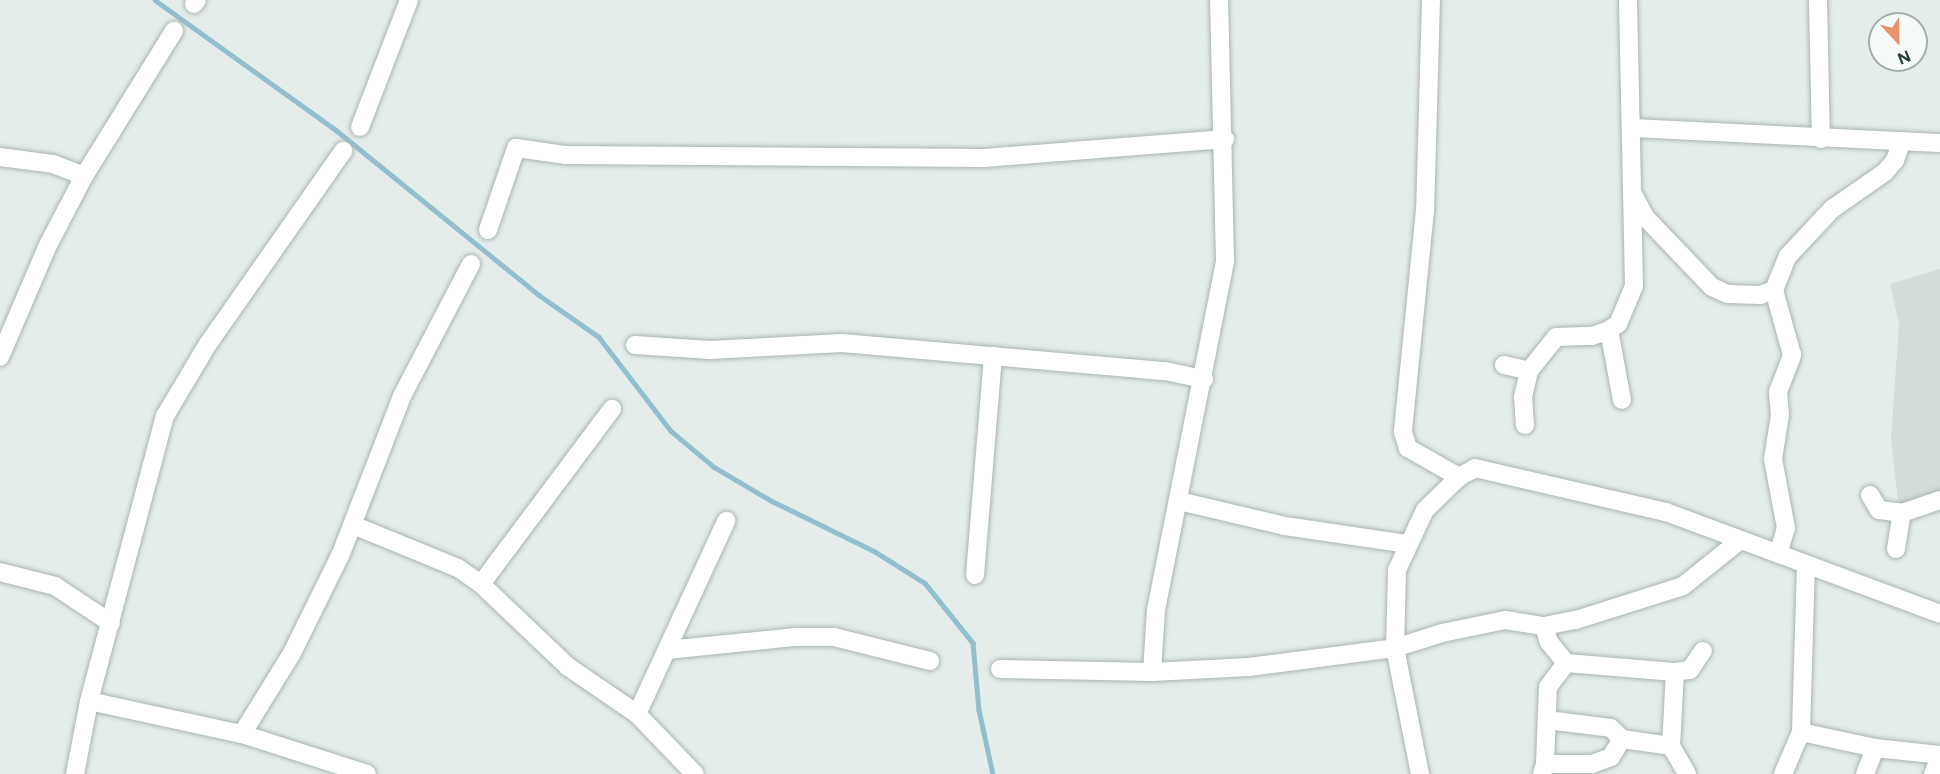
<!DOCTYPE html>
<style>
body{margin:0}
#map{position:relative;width:1940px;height:774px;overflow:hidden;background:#e5edea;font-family:Figtree,sans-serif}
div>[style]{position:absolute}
.built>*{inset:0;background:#d3ddd9}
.stream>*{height:4.5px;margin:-2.25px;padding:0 2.25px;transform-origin:2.25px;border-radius:2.25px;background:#92bfce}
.roads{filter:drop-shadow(0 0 2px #a8b5b1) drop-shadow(0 0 2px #a8b5b1)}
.minor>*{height:18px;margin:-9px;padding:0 9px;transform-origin:9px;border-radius:9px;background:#fff}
.secondary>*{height:18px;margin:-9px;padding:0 9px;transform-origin:9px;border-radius:9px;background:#fff}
span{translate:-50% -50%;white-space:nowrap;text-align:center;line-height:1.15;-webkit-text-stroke:4.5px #f6faf8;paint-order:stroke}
.north{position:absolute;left:1868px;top:12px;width:60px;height:60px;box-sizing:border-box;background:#f6faf8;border:2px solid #a2afac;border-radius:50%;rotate:158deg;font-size:16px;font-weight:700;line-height:24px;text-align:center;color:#253e39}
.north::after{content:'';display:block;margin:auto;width:21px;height:27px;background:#e89369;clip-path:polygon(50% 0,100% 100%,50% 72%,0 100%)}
</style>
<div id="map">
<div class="built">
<i style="clip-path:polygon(1940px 269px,1940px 492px,1899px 509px,1891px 439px,1899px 324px,1890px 284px)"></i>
</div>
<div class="stream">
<i style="left:155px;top:0;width:223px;rotate:35.7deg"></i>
<i style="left:336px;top:130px;width:262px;rotate:39.1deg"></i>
<i style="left:539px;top:295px;width:73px;rotate:35deg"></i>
<i style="left:599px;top:337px;width:118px;rotate:52.5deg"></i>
<i style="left:671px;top:431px;width:56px;rotate:39.9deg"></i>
<i style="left:714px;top:467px;width:65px;rotate:30.5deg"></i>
<i style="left:770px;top:500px;width:116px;rotate:26.1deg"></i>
<i style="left:874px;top:551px;width:60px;rotate:32.1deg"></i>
<i style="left:925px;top:583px;width:77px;rotate:51.3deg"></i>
<i style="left:973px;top:643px;width:67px;rotate:84.9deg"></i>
<i style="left:979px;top:710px;width:66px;rotate:77.7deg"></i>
</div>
<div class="roads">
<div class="minor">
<i style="left:1431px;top:0;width:210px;rotate:91.6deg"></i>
<i style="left:1425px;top:210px;width:223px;rotate:95.7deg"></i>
<i style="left:1403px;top:432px;width:17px;rotate:73deg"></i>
<i style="left:1408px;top:448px;width:59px;rotate:29.6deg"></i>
<i style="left:1818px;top:0;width:139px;rotate:88.8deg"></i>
<i style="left:194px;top:4px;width:5px;rotate:-53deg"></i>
<i style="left:360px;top:127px;width:136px;rotate:-68.9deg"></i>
<i style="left:1632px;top:128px;width:308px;rotate:2.8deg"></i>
<i style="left:0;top:157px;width:53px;rotate:7.5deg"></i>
<i style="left:53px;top:164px;width:33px;rotate:21deg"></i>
<i style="left:1633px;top:194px;width:27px;rotate:62deg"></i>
<i style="left:1646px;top:218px;width:95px;rotate:46.3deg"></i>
<i style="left:1712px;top:287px;width:17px;rotate:24deg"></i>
<i style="left:1728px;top:294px;width:32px;rotate:2deg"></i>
<i style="left:1760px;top:295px;width:15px;rotate:-20deg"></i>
<i style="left:488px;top:230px;width:87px;rotate:-71.1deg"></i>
<i style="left:516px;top:148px;width:49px;rotate:8.1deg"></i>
<i style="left:565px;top:155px;width:419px;rotate:0.4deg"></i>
<i style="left:984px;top:158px;width:242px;rotate:-4.5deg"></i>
<i style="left:1609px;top:330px;width:71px;rotate:79.5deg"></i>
<i style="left:635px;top:345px;width:75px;rotate:3.8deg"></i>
<i style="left:710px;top:350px;width:132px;rotate:-3deg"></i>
<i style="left:842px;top:343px;width:324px;rotate:5deg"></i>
<i style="left:1165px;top:371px;width:40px;rotate:12deg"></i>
<i style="left:0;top:357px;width:122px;rotate:-66.8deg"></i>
<i style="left:48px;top:245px;width:78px;rotate:-62.4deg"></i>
<i style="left:84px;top:176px;width:171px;rotate:-58.2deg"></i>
<i style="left:1504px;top:365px;width:26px;rotate:13deg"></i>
<i style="left:1529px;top:371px;width:43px;rotate:-51.5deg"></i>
<i style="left:1556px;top:337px;width:36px;rotate:-2deg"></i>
<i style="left:1592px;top:336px;width:18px;rotate:-19deg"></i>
<i style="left:1609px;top:330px;width:11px;rotate:-34deg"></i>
<i style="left:1618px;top:324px;width:41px;rotate:-67.2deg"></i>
<i style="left:1634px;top:286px;width:286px;rotate:-91.2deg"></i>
<i style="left:1525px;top:425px;width:28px;rotate:-94deg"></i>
<i style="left:1523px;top:397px;width:27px;rotate:-77deg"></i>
<i style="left:1870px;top:495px;width:17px;rotate:59deg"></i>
<i style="left:1879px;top:510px;width:23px;rotate:7deg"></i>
<i style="left:1179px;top:501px;width:109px;rotate:13.3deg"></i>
<i style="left:1285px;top:526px;width:123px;rotate:8.4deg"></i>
<i style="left:353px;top:525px;width:113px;rotate:22.3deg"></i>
<i style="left:458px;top:568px;width:28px;rotate:35deg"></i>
<i style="left:481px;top:584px;width:119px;rotate:43.6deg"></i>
<i style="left:567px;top:666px;width:85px;rotate:34.4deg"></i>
<i style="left:637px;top:714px;width:83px;rotate:46deg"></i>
<i style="left:1896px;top:549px;width:36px;rotate:-81deg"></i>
<i style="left:1902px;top:513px;width:40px;rotate:-18.9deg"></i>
<i style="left:1778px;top:554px;width:27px;rotate:-73deg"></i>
<i style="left:1786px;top:528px;width:70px;rotate:-100.7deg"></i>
<i style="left:1773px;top:459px;width:45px;rotate:-81deg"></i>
<i style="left:1780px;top:415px;width:23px;rotate:-95deg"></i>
<i style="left:1778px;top:392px;width:40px;rotate:-69deg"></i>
<i style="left:1792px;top:355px;width:67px;rotate:-105.5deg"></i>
<i style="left:1774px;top:290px;width:37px;rotate:-68deg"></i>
<i style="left:1788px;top:256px;width:64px;rotate:-46.9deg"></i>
<i style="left:1832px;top:209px;width:65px;rotate:-34.9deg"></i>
<i style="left:1885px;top:172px;width:16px;rotate:-50deg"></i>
<i style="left:1895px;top:160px;width:20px;rotate:-70deg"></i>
<i style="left:0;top:572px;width:57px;rotate:14.3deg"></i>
<i style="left:55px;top:586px;width:67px;rotate:33.5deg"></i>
<i style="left:975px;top:575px;width:220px;rotate:-85.3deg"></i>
<i style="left:481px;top:584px;width:219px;rotate:-53.2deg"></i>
<i style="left:1544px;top:626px;width:17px;rotate:73deg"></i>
<i style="left:1549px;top:642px;width:27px;rotate:51deg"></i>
<i style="left:1566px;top:663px;width:109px;rotate:4.7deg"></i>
<i style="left:1675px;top:672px;width:15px;rotate:-8deg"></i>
<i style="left:1690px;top:670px;width:23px;rotate:-56deg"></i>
<i style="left:667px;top:650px;width:130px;rotate:-5.8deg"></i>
<i style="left:796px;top:637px;width:38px"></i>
<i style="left:834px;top:637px;width:99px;rotate:14deg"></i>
<i style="left:1000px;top:669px;width:152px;rotate:1.1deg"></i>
<i style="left:1152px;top:672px;width:97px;rotate:-3deg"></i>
<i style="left:1249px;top:667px;width:147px;rotate:-7.4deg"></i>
<i style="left:1395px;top:648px;width:49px;rotate:-17.7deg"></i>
<i style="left:1442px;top:633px;width:64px;rotate:-11.7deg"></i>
<i style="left:1505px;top:620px;width:39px;rotate:9deg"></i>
<i style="left:1544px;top:626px;width:33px;rotate:-11deg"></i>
<i style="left:1576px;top:620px;width:112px;rotate:-17.6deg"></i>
<i style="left:1683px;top:586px;width:72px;rotate:-38.8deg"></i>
<i style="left:1152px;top:672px;width:62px;rotate:-86.3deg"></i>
<i style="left:1156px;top:610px;width:356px;rotate:-78.8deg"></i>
<i style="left:1225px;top:261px;width:261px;rotate:-91.3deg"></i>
<i style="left:89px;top:701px;width:157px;rotate:12.2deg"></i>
<i style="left:242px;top:734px;width:131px;rotate:17.7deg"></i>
<i style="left:637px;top:714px;width:213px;rotate:-65.2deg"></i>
<i style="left:1547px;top:720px;width:64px;rotate:7.1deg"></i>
<i style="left:1611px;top:728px;width:16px;rotate:45deg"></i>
<i style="left:1801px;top:732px;width:76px;rotate:12.2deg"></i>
<i style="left:1875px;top:748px;width:65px;rotate:6.1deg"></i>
<i style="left:242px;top:734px;width:95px;rotate:-58.3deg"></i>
<i style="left:292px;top:653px;width:108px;rotate:-63.7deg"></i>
<i style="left:340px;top:556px;width:172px;rotate:-68.8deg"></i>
<i style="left:402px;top:396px;width:149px;rotate:-62.4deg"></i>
<i style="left:1671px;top:746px;width:74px;rotate:-86.9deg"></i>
<i style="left:1545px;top:764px;width:77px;rotate:-87.8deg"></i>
<i style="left:1548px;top:687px;width:30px;rotate:-53deg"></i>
<i style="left:75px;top:774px;width:74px;rotate:-79.1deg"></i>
<i style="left:89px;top:701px;width:295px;rotate:-75.1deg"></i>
<i style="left:165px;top:416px;width:84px;rotate:-59.2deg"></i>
<i style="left:208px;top:344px;width:236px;rotate:-55deg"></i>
<i style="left:1420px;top:774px;width:128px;rotate:-101.2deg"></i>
<i style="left:1395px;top:648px;width:78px;rotate:-88.5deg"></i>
<i style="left:1397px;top:570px;width:66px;rotate:-65deg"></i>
<i style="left:1425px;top:510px;width:47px;rotate:-44.1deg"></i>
<i style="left:1459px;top:477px;width:18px;rotate:-29deg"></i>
<i style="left:1475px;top:468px;width:196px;rotate:13deg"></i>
<i style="left:1666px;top:512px;width:292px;rotate:20.4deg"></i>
<i style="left:1542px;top:774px;width:10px;rotate:-73deg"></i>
<i style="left:1545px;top:764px;width:47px"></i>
<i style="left:1592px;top:764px;width:20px;rotate:-20deg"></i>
<i style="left:1611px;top:757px;width:21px;rotate:-59deg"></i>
<i style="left:1622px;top:739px;width:49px;rotate:8.1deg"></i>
<i style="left:1671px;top:746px;width:32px;rotate:60deg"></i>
<i style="left:1783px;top:774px;width:46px;rotate:-66.8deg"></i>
<i style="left:1801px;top:732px;width:166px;rotate:-88.3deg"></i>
<i style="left:1865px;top:774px;width:28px;rotate:-69deg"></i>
</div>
<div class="secondary">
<i style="left:1933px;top:774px;width:18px;rotate:-68deg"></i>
</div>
</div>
<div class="north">N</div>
</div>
